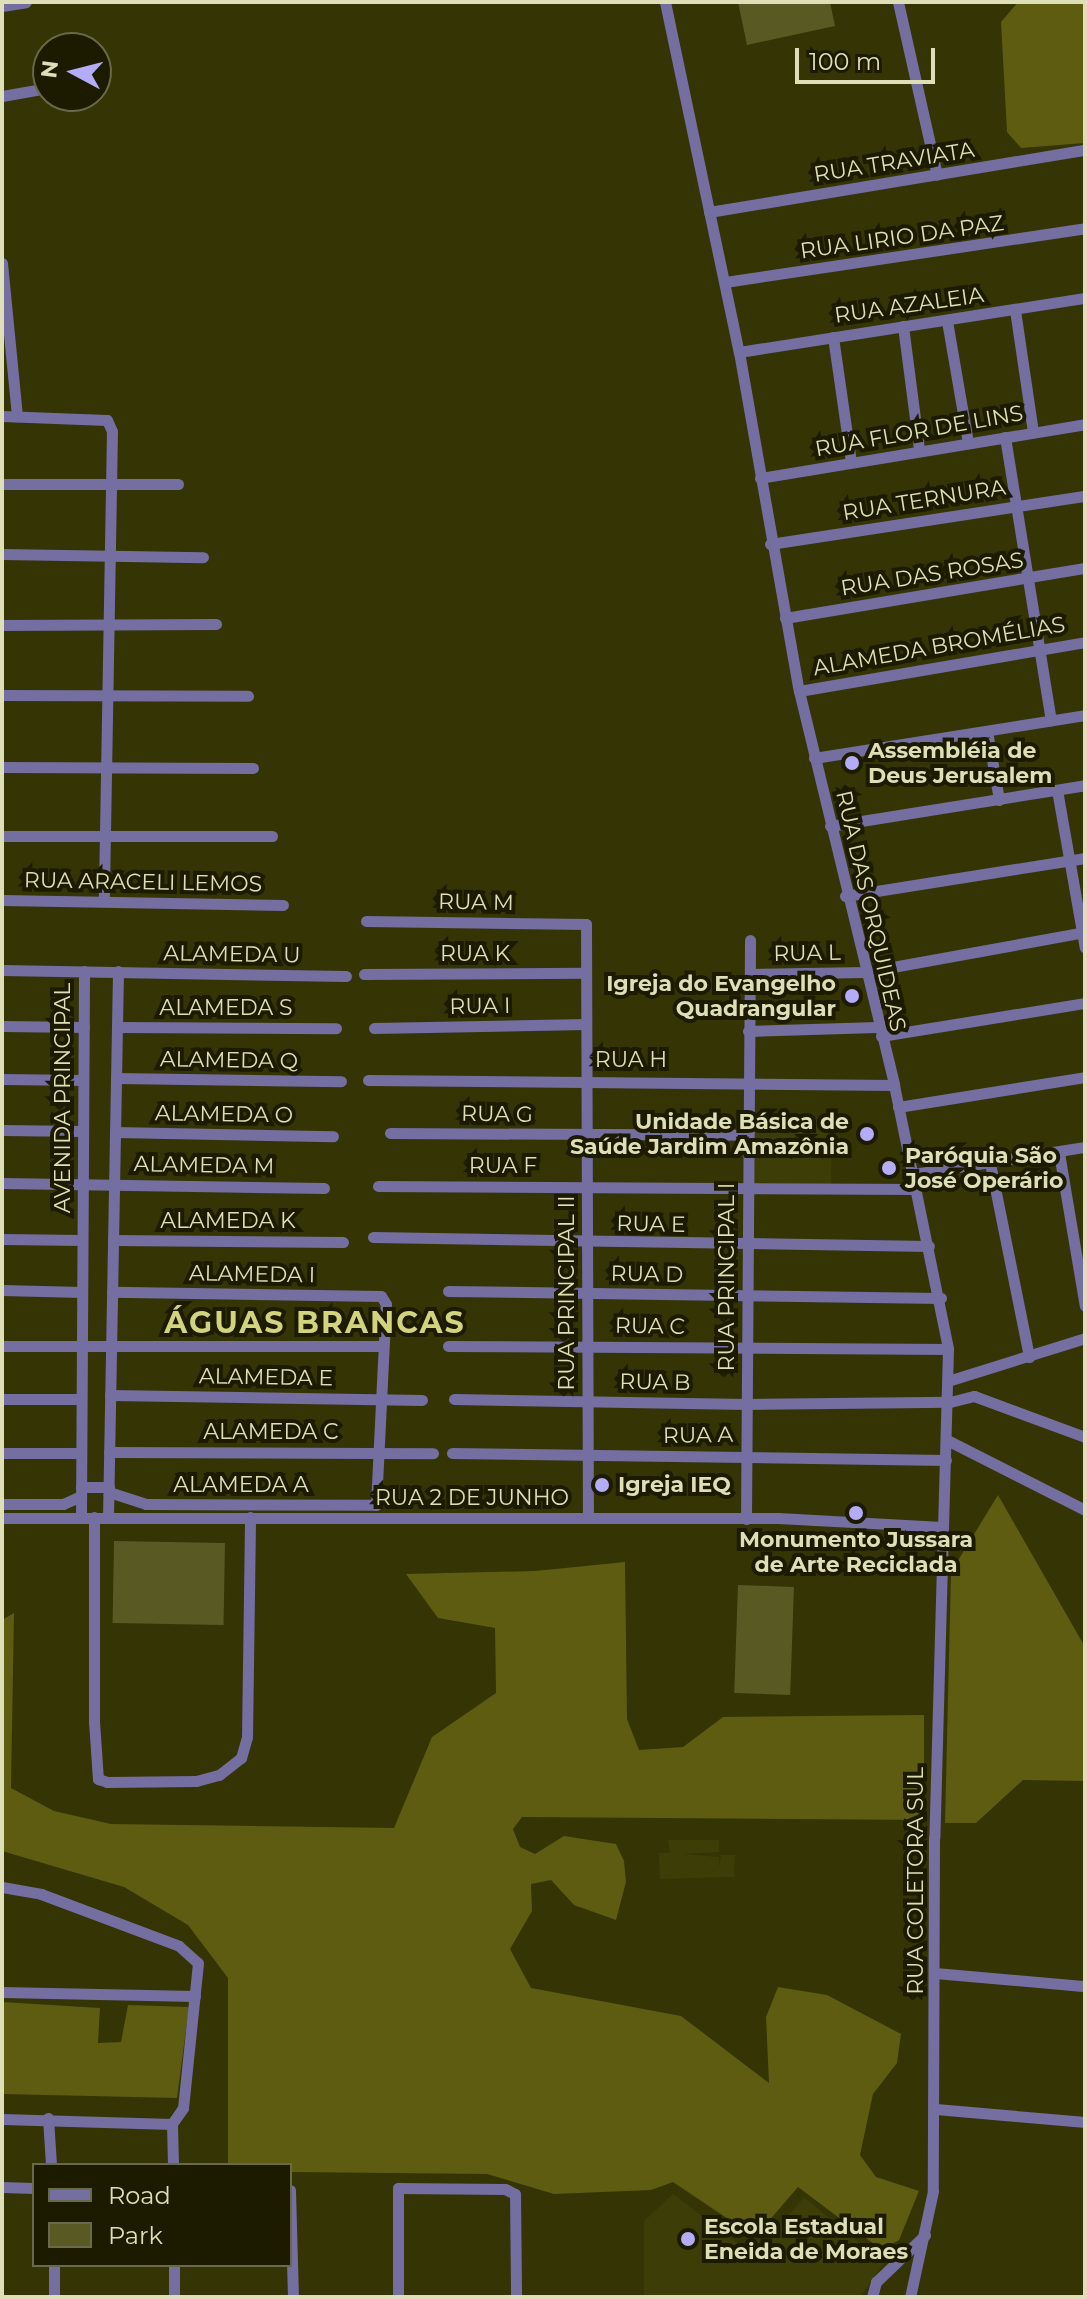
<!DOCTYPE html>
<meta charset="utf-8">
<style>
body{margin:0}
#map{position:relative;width:1087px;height:2299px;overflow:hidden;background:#343405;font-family:Montserrat,sans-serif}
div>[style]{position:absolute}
.built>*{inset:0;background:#3d3d08;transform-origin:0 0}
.green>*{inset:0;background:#595924;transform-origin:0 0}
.forest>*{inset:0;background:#5d5c11}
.minor>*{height:11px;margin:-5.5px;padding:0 5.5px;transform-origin:5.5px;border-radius:5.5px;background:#746ea1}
.dots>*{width:22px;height:22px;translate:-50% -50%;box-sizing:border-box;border:4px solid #1c1b00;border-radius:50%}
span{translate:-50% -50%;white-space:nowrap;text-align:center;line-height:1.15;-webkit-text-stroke:8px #1c1b00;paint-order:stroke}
.street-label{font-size:22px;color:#dedfb7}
.poi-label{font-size:22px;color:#dedfb7;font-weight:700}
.left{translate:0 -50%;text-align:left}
.right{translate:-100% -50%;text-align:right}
.district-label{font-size:30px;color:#d2d37f;font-weight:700;letter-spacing:2px}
.frame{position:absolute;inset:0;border:4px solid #dedfb7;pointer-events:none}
.legend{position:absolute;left:32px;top:2163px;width:260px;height:104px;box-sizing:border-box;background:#1c1b00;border:2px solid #6a6949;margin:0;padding:10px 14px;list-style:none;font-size:24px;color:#dedfb7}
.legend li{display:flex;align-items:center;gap:16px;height:40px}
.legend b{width:40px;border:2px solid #6a6949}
.north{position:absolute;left:32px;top:32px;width:80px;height:80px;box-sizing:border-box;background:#1c1b00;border:2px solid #6a6949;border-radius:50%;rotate:277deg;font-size:22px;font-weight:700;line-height:32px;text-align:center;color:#dedfb7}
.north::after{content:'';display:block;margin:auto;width:28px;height:36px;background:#b5acf8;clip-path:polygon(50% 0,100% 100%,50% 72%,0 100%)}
.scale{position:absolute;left:795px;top:48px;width:140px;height:36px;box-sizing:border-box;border:4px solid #dedfb7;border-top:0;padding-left:10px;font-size:24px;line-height:28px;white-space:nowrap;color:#dedfb7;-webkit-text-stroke:6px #1c1b00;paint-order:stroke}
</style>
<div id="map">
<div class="built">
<i style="left:832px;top:1120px;width:64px;height:78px;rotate:91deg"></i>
<i style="clip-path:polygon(668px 1840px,719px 1840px,719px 1852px,683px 1854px,719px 1857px,719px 1867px,721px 1855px,735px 1855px,734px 1877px,660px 1879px,659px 1853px,670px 1853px)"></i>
<i style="clip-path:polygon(673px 2194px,754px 2256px,804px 2197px,884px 2263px,860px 2297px,644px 2297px,644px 2221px)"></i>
</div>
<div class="green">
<i style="clip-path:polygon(738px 2px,830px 2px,835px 26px,747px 45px)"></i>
<i style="left:114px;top:1541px;width:111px;height:82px;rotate:1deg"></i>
<i style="left:738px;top:1585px;width:56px;height:108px;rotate:2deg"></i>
</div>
<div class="forest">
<i style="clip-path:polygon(1018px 2px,1085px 2px,1085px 143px,1021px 148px,1007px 132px,1001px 22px)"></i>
<i style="clip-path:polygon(998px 1495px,1085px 1647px,1085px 1781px,1023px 1780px,976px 1823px,945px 1823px,951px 1572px)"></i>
<i style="clip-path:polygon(625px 1562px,627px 1719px,639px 1750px,683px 1747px,723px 1717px,924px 1715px,924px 1820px,522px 1817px,513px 1829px,520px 1847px,535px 1854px,564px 1836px,616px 1844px,624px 1861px,626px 1882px,616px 1920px,574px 1905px,551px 1880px,531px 1884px,532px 1911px,510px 1949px,531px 1988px,681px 2016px,769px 2083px,766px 2017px,778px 1987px,827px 1995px,901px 2034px,897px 2063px,873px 2094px,860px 2155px,876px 2177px,919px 2191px,899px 2240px,882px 2250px,798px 2187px,755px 2237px,673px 2182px,651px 2190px,554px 2194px,487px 2174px,290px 2172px,290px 2165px,228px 2165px,228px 1978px,188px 1925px,124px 1887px,2px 1851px,2px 1620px,14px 1613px,11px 1788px,54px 1811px,111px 1824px,394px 1828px,432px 1737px,496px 1693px,495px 1628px,438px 1618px,406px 1574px,535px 1571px)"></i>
<i style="clip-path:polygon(2px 2002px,100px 2008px,98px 2043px,121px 2042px,128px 2005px,189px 2007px,177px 2098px,2px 2094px)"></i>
</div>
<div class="minor">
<i style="left:665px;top:2px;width:358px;rotate:78.1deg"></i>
<i style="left:739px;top:352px;width:344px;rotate:80deg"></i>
<i style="left:799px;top:691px;width:405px;rotate:76.4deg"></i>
<i style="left:894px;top:1085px;width:269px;rotate:78.4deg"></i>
<i style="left:948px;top:1349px;width:489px;rotate:91.6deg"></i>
<i style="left:934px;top:1838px;width:353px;rotate:90.2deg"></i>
<i style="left:933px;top:2191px;width:108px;rotate:102.2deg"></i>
<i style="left:898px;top:2px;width:177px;rotate:77.3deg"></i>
<i style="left:2px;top:6px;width:24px;rotate:-9deg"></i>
<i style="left:96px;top:80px;width:6px;rotate:-9deg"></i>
<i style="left:2px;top:96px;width:47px;rotate:-9.9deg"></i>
<i style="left:709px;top:212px;width:381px;rotate:-9.4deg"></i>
<i style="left:2px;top:263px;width:154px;rotate:84.4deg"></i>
<i style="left:725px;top:282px;width:364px;rotate:-8.5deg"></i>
<i style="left:1015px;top:310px;width:123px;rotate:81.6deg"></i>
<i style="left:947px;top:321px;width:124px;rotate:80.2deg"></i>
<i style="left:903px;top:326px;width:125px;rotate:82.6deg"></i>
<i style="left:833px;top:337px;width:126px;rotate:81.8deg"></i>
<i style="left:739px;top:352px;width:350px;rotate:-8.9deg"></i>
<i style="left:2px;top:416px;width:105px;rotate:2.2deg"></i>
<i style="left:107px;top:420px;width:12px;rotate:66deg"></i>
<i style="left:112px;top:431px;width:469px;rotate:91deg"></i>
<i style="left:1005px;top:437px;width:287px;rotate:80.8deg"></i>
<i style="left:760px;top:478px;width:329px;rotate:-9.4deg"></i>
<i style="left:2px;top:484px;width:176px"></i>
<i style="left:770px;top:544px;width:319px;rotate:-8.7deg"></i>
<i style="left:2px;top:554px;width:201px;rotate:0.9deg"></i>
<i style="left:785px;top:618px;width:304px;rotate:-9.5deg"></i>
<i style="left:2px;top:625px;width:214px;rotate:-0.3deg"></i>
<i style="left:799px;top:691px;width:290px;rotate:-9.7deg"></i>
<i style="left:2px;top:695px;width:246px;rotate:0.2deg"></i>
<i style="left:987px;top:731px;width:70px;rotate:80.1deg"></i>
<i style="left:814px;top:758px;width:274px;rotate:-9deg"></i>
<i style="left:2px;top:767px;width:251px;rotate:0.2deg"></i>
<i style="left:1057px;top:790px;width:160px;rotate:80deg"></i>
<i style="left:830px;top:826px;width:258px;rotate:-9.1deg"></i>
<i style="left:2px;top:836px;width:270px"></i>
<i style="left:845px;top:896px;width:243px;rotate:-9deg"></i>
<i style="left:2px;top:900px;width:281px;rotate:1deg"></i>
<i style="left:366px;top:921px;width:220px;rotate:0.8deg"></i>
<i style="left:586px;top:924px;width:594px;rotate:89.81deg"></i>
<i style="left:2px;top:970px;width:344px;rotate:1deg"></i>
<i style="left:364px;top:974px;width:222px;rotate:-0.3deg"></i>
<i style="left:750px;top:974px;width:115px;rotate:-1deg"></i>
<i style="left:865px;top:972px;width:224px;rotate:-10.3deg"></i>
<i style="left:2px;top:1026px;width:82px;rotate:0.7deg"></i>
<i style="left:117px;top:1027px;width:219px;rotate:0.3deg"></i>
<i style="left:374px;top:1028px;width:212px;rotate:-1.1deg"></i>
<i style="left:748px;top:1031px;width:129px;rotate:-1.8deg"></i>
<i style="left:881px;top:1036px;width:207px;rotate:-9.2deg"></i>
<i style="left:116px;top:1078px;width:225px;rotate:0.8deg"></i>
<i style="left:2px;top:1079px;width:81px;rotate:0.7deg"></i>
<i style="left:368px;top:1080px;width:526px;rotate:0.54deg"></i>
<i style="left:898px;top:1107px;width:189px;rotate:-9.1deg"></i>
<i style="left:2px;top:1130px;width:81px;rotate:0.7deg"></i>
<i style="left:115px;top:1132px;width:218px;rotate:1.1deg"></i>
<i style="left:390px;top:1133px;width:358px;rotate:0.3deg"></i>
<i style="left:1059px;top:1153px;width:155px;rotate:80.4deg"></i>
<i style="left:990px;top:1163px;width:198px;rotate:78.6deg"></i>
<i style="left:914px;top:1174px;width:173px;rotate:-9deg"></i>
<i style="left:2px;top:1183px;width:322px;rotate:0.9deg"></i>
<i style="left:378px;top:1186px;width:539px;rotate:0.32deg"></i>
<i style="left:373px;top:1237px;width:556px;rotate:0.93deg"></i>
<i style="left:2px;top:1239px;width:80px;rotate:0.7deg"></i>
<i style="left:113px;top:1240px;width:230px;rotate:0.5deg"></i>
<i style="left:2px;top:1290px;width:80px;rotate:1.4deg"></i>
<i style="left:448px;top:1291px;width:493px;rotate:0.8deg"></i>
<i style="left:2px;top:1346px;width:378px"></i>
<i style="left:448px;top:1346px;width:500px;rotate:0.34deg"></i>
<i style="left:951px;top:1380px;width:140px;rotate:-17.4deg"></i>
<i style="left:110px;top:1395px;width:312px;rotate:0.9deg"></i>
<i style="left:2px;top:1399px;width:79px"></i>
<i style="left:454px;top:1399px;width:293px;rotate:1deg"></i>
<i style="left:747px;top:1404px;width:203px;rotate:-0.6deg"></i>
<i style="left:950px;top:1402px;width:25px;rotate:-14deg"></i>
<i style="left:974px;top:1396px;width:118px;rotate:20.3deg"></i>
<i style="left:947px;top:1440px;width:155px;rotate:26.9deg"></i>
<i style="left:109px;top:1452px;width:324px;rotate:0.2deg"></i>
<i style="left:2px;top:1453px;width:79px"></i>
<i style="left:452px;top:1453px;width:494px;rotate:0.8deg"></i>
<i style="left:81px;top:1487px;width:28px"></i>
<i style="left:109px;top:1492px;width:39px;rotate:18deg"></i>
<i style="left:146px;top:1504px;width:230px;rotate:0.2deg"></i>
<i style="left:376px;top:1505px;width:201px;rotate:-87.2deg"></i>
<i style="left:386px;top:1304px;width:9px;rotate:-122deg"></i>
<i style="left:381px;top:1296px;width:269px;rotate:-179.1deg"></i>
<i style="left:2px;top:1504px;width:61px"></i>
<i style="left:63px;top:1504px;width:20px;rotate:-24deg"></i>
<i style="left:81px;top:1516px;width:545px;rotate:-89.68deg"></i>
<i style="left:94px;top:1517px;width:204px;rotate:90deg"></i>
<i style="left:94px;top:1721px;width:58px;rotate:86.1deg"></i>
<i style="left:98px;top:1779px;width:9px;rotate:18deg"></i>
<i style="left:107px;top:1782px;width:89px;rotate:-0.6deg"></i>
<i style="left:196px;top:1781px;width:24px;rotate:-15deg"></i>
<i style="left:219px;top:1775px;width:28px;rotate:-38deg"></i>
<i style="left:241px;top:1758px;width:22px;rotate:-74deg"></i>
<i style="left:247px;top:1737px;width:220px;rotate:-89.2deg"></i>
<i style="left:108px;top:1517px;width:546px;rotate:-88.95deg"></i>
<i style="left:2px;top:1518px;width:776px"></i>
<i style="left:778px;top:1518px;width:164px;rotate:3.1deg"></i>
<i style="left:746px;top:1519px;width:579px;rotate:-89.6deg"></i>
<i style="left:2px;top:1887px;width:40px;rotate:10deg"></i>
<i style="left:41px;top:1894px;width:147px;rotate:20.6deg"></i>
<i style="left:179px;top:1946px;width:25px;rotate:42deg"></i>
<i style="left:198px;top:1963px;width:146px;rotate:95.9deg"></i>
<i style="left:183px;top:2108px;width:19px;rotate:125deg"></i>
<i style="left:172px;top:2124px;width:170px;rotate:-178.3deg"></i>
<i style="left:935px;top:1973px;width:151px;rotate:5deg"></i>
<i style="left:2px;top:1992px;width:193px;rotate:1.2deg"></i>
<i style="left:936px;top:2109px;width:150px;rotate:5deg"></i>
<i style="left:48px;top:2118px;width:47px;rotate:86.3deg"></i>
<i style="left:172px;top:2124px;width:41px;rotate:88.6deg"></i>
<i style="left:2px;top:2187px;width:32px;rotate:2deg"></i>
<i style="left:290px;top:2190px;width:107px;rotate:88.4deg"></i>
<i style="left:54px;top:2265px;width:32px;rotate:90deg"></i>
<i style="left:174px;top:2265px;width:32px;rotate:90deg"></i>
<i style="left:398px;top:2297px;width:109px;rotate:-90deg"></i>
<i style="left:398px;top:2188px;width:107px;rotate:0.5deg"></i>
<i style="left:505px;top:2189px;width:11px;rotate:27deg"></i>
<i style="left:515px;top:2194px;width:103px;rotate:89.4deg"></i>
<i style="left:872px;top:2297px;width:16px;rotate:-75deg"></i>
<i style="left:876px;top:2282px;width:68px;rotate:-43.8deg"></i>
</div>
<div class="dots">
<i style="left:852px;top:763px;background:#b5acf8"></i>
<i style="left:852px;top:996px;background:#b5acf8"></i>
<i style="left:867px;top:1134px;background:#b5acf8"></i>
<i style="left:889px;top:1168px;background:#b5acf8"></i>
<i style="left:602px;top:1485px;background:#b5acf8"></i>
<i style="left:856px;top:1513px;background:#b5acf8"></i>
<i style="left:688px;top:2239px;background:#b5acf8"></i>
</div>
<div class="street-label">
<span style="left:894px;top:162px;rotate:-9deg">RUA TRAVIATA</span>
<span style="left:902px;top:237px;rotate:-8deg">RUA LIRIO DA PAZ</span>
<span style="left:909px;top:305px;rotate:-8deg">RUA AZALEIA</span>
<span style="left:919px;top:431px;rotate:-10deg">RUA FLOR DE LINS</span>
<span style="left:924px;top:500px;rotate:-9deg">RUA TERNURA</span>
<span style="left:932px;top:574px;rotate:-9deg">RUA DAS ROSAS</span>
<span style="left:939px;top:646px;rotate:-10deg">ALAMEDA BROMÉLIAS</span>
<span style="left:143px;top:882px;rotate:1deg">RUA ARACELI LEMOS</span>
<span style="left:476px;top:902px;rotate:1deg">RUA M</span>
<span style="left:871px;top:911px;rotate:77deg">RUA DAS ORQUIDEAS</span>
<span style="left:807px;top:953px;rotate:-1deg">RUA L</span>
<span style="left:232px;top:954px;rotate:1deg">ALAMEDA U</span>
<span style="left:475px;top:954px">RUA K</span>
<span style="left:480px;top:1006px;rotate:-1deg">RUA I</span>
<span style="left:226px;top:1008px">ALAMEDA S</span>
<span style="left:229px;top:1060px;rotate:1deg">ALAMEDA Q</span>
<span style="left:631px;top:1060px">RUA H</span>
<span style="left:63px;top:1098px;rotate:-90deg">AVENIDA PRINCIPAL</span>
<span style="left:224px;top:1114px;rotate:1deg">ALAMEDA O</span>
<span style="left:497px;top:1114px;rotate:1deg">RUA G</span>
<span style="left:204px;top:1165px;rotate:1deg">ALAMEDA M</span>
<span style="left:503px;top:1166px">RUA F</span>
<span style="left:228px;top:1221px">ALAMEDA K</span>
<span style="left:651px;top:1224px;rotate:1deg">RUA E</span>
<span style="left:252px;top:1274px;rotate:1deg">ALAMEDA I</span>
<span style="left:647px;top:1274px;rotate:1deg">RUA D</span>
<span style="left:727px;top:1277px;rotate:-90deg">RUA PRINCIPAL I</span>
<span style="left:567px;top:1293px;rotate:-90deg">RUA PRINCIPAL II</span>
<span style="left:650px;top:1326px;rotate:1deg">RUA C</span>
<span style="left:266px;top:1377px;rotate:1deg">ALAMEDA E</span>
<span style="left:655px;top:1382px;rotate:1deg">RUA B</span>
<span style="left:271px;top:1432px">ALAMEDA C</span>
<span style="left:698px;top:1435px;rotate:-1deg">RUA A</span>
<span style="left:241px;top:1485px">ALAMEDA A</span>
<span style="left:472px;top:1498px">RUA 2 DE JUNHO</span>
<span style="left:916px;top:1881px;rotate:-90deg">RUA COLETORA SUL</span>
</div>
<div class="poi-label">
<span class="left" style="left:868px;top:763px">Assembléia de<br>Deus Jerusalem</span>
<span class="right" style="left:836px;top:996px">Igreja do Evangelho<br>Quadrangular</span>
<span class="right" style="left:849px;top:1134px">Unidade Básica de<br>Saúde Jardim Amazônia</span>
<span class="left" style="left:905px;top:1168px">Paróquia São<br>José Operário</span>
<span class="left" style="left:618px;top:1485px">Igreja IEQ</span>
<span style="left:856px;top:1552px">Monumento Jussara<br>de Arte Reciclada</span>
<span class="left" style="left:704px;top:2239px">Escola Estadual<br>Eneida de Moraes</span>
</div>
<div class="district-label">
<span style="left:315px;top:1323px">ÁGUAS BRANCAS</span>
</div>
<div class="frame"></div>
<ul class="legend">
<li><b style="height:10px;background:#746ea1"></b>Road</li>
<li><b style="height:22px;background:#595924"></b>Park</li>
</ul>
<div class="north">N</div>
<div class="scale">100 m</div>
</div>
